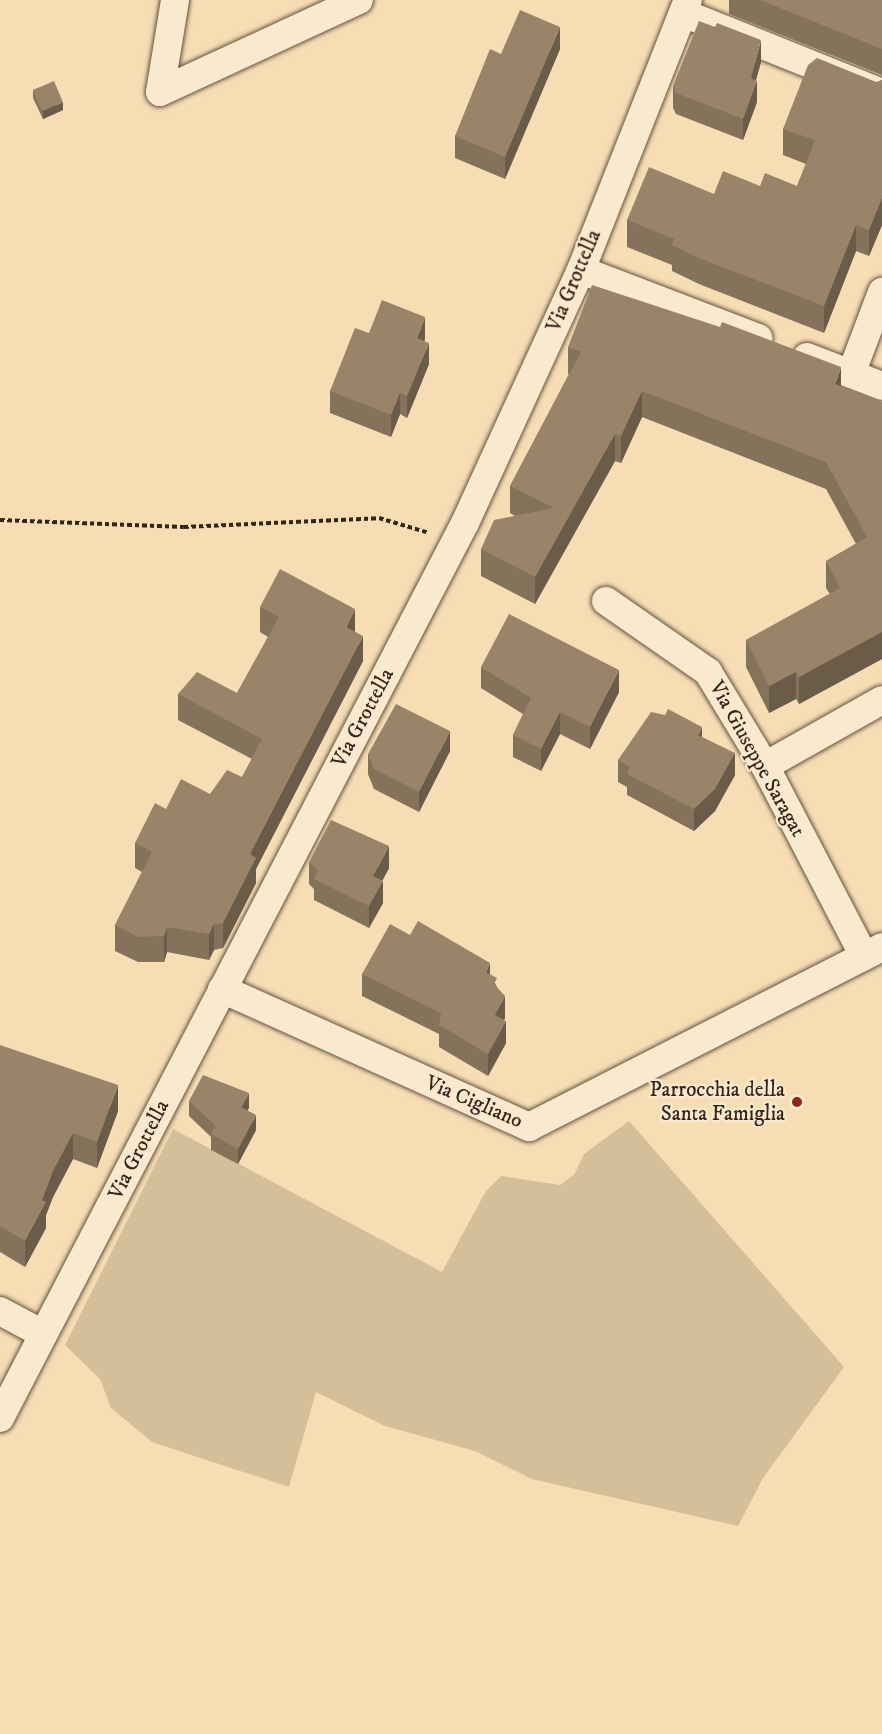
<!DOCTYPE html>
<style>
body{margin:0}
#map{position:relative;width:882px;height:1734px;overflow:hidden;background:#f6ddb4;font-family:"IM FELL DW Pica",serif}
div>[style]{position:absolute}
.green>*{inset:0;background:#d5be9a}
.path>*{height:4px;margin-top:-2px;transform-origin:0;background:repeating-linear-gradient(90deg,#34241a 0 4.5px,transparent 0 7.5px)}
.roads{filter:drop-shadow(0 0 2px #645240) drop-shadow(0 0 2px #645240)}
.minor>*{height:28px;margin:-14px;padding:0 14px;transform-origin:14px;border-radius:14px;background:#f9e9ce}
.wall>*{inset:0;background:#84725b}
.shaded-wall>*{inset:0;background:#6b5c4a}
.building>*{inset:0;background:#99846a;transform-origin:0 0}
.dots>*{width:16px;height:16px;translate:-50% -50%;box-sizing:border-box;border:3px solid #f9e9ce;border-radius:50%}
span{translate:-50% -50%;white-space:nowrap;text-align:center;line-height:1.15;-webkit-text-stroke:4.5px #f9e9ce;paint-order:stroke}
.street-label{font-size:21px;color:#34241a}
.poi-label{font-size:21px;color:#34241a}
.right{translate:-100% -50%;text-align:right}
</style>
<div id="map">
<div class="green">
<i style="clip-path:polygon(629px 1121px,844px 1367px,763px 1478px,738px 1526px,532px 1479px,475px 1451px,385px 1426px,316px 1392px,289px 1487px,152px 1442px,111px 1408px,100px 1379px,65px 1345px,173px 1129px,442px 1272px,486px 1191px,501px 1176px,560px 1185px,574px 1175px,584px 1154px)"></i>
</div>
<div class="path">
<i style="left:0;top:520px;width:184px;rotate:2.2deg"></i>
<i style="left:184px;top:527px;width:195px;rotate:-2.6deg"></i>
<i style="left:379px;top:518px;width:52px;rotate:16.7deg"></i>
</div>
<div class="roads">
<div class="minor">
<i style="left:683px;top:13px;width:214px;rotate:21.9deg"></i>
<i style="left:160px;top:92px;width:219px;rotate:-24.8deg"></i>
<i style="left:160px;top:92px;width:93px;rotate:-80.7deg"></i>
<i style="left:581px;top:270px;width:190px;rotate:21deg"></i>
<i style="left:807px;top:357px;width:80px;rotate:21.1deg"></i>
<i style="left:851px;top:374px;width:88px;rotate:-69.3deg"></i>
<i style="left:606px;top:601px;width:124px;rotate:34.8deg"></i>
<i style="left:708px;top:672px;width:110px;rotate:58.8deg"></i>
<i style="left:765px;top:766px;width:214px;rotate:62.5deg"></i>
<i style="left:765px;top:766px;width:134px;rotate:-29.4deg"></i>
<i style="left:222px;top:989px;width:337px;rotate:24.2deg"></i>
<i style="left:529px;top:1127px;width:396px;rotate:-27deg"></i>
<i style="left:0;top:1311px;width:49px;rotate:28.1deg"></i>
<i style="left:0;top:1418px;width:1009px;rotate:-62.55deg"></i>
<i style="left:465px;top:523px;width:278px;rotate:-65.4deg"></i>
<i style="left:581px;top:270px;width:290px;rotate:-68.4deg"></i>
</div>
</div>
<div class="wall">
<i style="clip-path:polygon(729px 0,882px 0,882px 75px,729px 14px)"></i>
<i style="clip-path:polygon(560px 49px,505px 179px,455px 158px,455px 136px,501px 54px)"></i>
<i style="clip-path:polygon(761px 62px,756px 80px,757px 102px,743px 140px,676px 114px,673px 108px,673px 86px)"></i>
<i style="clip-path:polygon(882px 80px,882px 225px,869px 256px,856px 251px,824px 333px,699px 284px,672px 271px,672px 265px,627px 247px,627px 220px,714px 194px,760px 186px,797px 186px,806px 164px,783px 155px,783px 129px)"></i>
<i style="clip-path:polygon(33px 90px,63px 110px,43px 119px,33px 98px)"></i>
<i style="clip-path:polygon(369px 333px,425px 339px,424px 341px,429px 364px,407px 418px,400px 414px,391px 437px,330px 413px,330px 391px)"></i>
<i style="clip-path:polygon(568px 347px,841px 387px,882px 402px,882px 659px,799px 704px,796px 699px,769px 713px,746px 667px,746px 640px,830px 594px,826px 588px,826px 561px,856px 544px,826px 489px,642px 417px,621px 463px,615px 461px,535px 604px,481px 576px,481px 549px,515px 516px,510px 513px,510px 486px,569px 374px,568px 374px)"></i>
<i style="clip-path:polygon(260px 607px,355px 632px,363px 661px,256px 869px,256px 883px,223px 948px,214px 950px,209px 960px,167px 952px,164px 962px,138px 962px,115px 951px,115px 925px,142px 872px,135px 868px,135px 843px,166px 809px,210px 794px,242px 777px,252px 759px,178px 720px,178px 694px,237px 693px,268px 637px,260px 632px)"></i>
<i style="clip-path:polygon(481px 667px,619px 692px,590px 749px,560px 734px,541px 771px,513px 757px,513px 735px,523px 714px,481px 688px)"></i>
<i style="clip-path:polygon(702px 737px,735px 775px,715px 811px,694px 831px,627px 795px,627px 787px,618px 782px,618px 760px)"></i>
<i style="clip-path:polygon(450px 751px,419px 812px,374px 789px,368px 774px,368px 754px)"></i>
<i style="clip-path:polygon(309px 862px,389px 868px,382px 881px,383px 903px,369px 928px,314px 900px,314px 889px,309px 884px)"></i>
<i style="clip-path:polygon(410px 935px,490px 974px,497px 987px,505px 1018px,504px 1020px,506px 1043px,488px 1076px,439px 1047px,439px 1034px,362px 996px,362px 974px)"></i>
<i style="clip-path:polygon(0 1045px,118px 1111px,97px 1168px,73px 1159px,53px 1197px,46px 1215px,46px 1228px,25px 1267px,0 1252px)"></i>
<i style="clip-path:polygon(189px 1101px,249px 1108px,247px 1110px,256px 1130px,238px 1164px,211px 1150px,211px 1137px,189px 1116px)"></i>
</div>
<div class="shaded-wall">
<i style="clip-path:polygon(560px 27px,560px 49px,505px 179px,505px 157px)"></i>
<i style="clip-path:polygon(761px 40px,761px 62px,753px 90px,757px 81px,757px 102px,743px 140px,743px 119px,751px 78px)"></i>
<i style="clip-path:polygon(63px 102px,63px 110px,43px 119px,43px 111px)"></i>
<i style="clip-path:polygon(882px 198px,882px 225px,869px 256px,869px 230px)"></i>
<i style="clip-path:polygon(856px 225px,856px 251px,824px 333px,824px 306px)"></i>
<i style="clip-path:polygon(425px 317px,425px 339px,417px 360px,417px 338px)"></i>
<i style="clip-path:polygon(429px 343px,429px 364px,407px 418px,407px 396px)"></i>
<i style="clip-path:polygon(841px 367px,841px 394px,835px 384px)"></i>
<i style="clip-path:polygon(642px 391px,642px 417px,621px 463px,621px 436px)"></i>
<i style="clip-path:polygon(400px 393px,400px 414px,391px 437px,391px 415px)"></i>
<i style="clip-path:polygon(615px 434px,615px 461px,535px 604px,535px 577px)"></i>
<i style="clip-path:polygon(355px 609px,355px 634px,346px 627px)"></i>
<i style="clip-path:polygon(882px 632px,882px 659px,799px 704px,799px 677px)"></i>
<i style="clip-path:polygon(363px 636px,363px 661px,256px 869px,256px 883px,223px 948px,223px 923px,250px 854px)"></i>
<i style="clip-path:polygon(619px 670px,619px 692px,590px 749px,590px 727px)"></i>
<i style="clip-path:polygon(796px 672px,796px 699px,769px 713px,769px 686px)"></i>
<i style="clip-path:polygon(560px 712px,560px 734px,541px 771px,541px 749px)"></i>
<i style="clip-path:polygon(702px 727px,702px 749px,698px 735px)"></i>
<i style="clip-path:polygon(450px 731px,450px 751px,419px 812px,419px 792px)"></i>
<i style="clip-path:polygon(735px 753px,735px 775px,715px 811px,694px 831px,694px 809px)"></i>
<i style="clip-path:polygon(389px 846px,389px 868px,373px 898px,373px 876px)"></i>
<i style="clip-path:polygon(383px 881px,383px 903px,369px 928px,369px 906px)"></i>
<i style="clip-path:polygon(214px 924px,214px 950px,209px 960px,209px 934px)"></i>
<i style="clip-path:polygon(167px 927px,167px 952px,164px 962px,164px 936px)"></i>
<i style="clip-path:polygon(490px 963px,490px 984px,486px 972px)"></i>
<i style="clip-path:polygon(505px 996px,505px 1018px,495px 1037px,495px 1015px)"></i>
<i style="clip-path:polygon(506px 1021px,506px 1043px,488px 1076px,488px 1054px)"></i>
<i style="clip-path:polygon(118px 1085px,118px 1111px,97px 1168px,97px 1142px)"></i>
<i style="clip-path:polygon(249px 1093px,249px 1108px,241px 1122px,241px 1107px)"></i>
<i style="clip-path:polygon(256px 1115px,256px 1130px,238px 1164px,238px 1149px)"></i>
<i style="clip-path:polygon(73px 1133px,73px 1159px,53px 1197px,46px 1215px,46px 1228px,25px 1267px,25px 1241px,42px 1200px,53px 1171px)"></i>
</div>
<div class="building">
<i style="clip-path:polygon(760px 0,882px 0,882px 49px)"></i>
<i style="clip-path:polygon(520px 10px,560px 27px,505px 157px,455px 136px,490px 49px,501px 54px)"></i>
<i style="clip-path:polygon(699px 21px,715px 27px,717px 23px,761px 40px,751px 78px,757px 81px,743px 119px,676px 93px,673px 86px)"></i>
<i style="clip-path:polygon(817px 58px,876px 82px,882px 80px,882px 198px,869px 230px,856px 225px,824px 306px,699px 258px,672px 245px,674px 239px,627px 220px,649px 167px,714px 194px,723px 171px,760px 186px,765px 173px,797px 186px,815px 140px,783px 129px,808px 65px)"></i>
<i style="left:54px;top:81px;width:23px;height:23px;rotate:67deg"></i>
<i style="clip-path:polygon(592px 285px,720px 327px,722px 322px,841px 367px,835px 384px,882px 402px,882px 632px,799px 677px,796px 672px,769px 686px,746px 640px,840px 588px,826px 561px,867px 537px,826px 462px,642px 391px,621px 436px,615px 434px,535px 577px,481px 549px,494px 520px,554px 508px,510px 486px,581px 352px,568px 347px)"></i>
<i style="clip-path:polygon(382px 300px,425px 317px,417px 338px,429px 343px,407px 396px,400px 393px,391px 415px,330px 391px,355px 328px,369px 333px)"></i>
<i style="clip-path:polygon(280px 569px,355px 609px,346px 627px,363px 636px,250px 854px,256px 858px,223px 923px,214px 924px,209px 934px,167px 927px,164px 936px,138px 937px,115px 925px,152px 852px,135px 843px,155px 803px,166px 809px,181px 779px,210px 794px,227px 770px,242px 777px,262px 739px,178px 694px,197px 672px,237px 693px,279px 617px,260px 607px)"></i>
<i style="clip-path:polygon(509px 614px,619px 670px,590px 727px,560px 712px,541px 749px,513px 735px,531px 698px,481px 667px)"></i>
<i style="clip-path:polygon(396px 704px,450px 731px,419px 792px,374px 769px,368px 754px)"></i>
<i style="clip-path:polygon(668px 709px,702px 727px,698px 735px,735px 753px,715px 789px,694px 809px,627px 774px,630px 767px,618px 760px,651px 712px,665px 715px)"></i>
<i style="clip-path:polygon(331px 820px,389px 846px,373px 876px,383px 881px,369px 906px,314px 879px,318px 870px,309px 862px)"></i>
<i style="clip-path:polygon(418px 921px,490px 963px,486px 972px,497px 978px,494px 984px,505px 996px,495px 1015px,506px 1021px,488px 1054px,439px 1025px,441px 1013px,362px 974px,390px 924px,410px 935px)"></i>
<i style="clip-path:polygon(0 1045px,118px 1085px,97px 1142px,73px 1133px,53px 1171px,42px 1200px,46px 1202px,25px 1241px,0 1226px)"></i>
<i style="clip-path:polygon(203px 1075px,249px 1093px,241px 1107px,256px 1115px,238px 1149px,211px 1134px,216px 1126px,189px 1101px)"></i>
</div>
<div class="dots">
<i style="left:797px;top:1102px;background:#8f2418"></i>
</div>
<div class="street-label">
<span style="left:574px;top:281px;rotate:-67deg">Via Grottella</span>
<span style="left:363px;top:718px;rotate:-62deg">Via Grottella</span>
<span style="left:757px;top:759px;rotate:61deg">Via Giuseppe Saragat</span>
<span style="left:474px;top:1102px;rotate:23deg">Via Cigliano</span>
<span style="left:139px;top:1150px;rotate:-63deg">Via Grottella</span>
</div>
<div class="poi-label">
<span class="right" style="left:785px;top:1102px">Parrocchia della<br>Santa Famiglia</span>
</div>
</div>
